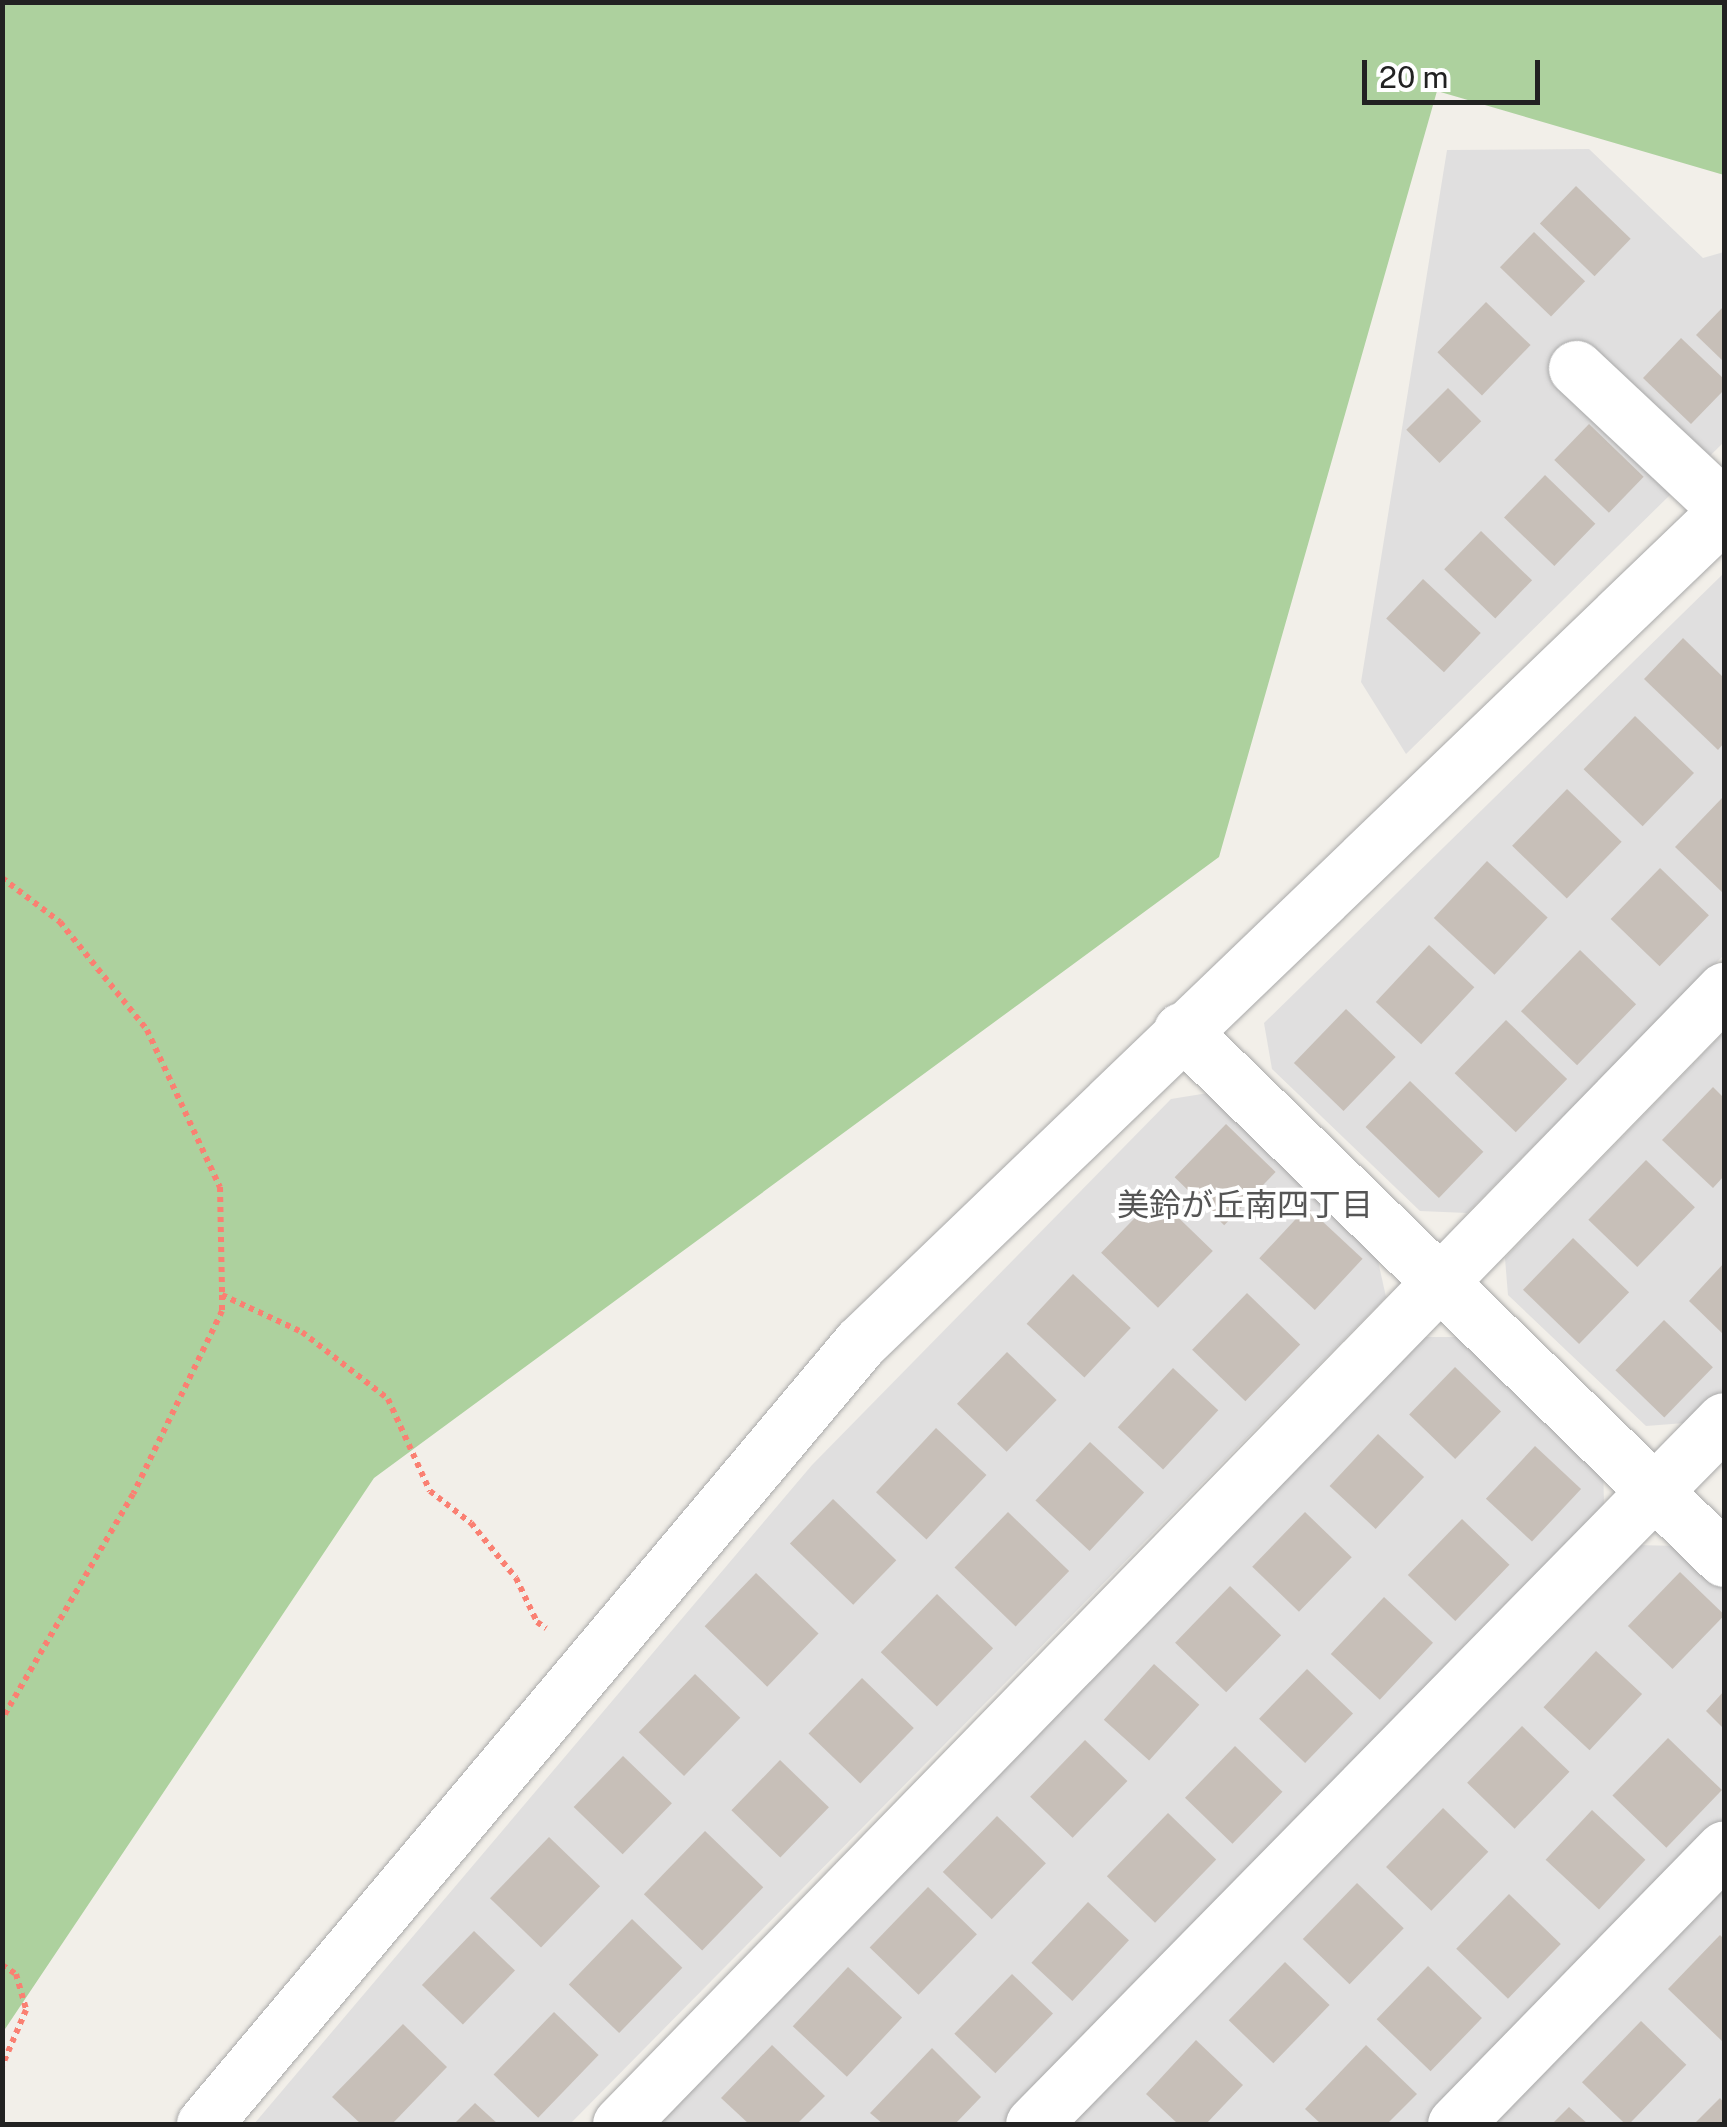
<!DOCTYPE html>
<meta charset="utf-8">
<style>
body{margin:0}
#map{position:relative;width:1727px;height:2127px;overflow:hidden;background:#f2efe9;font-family:"Public Sans","Noto Sans JP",sans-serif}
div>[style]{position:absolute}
.residential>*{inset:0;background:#e0dfdf}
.forest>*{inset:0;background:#add19e}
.building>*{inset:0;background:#c7bfb8;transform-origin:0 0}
.path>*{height:6px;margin-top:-3px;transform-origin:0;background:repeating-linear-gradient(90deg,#fa8072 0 5px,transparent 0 10px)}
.roads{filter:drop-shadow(0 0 2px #a9a9a9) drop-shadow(0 0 2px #a9a9a9)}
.minor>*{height:55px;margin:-27.5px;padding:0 27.5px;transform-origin:27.5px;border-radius:27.5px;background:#fff}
span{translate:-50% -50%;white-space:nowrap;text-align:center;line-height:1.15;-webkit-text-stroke:8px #fff;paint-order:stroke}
.neighbourhood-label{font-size:32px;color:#555}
.frame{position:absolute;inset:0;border:5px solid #222;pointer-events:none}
.scale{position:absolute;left:1362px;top:60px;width:178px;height:45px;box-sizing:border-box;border:5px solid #222;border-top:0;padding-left:12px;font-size:30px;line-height:35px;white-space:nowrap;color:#222;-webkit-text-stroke:8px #fff;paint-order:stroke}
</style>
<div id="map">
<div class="residential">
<i style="clip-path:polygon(1589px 149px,1703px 258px,1724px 252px,1724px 442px,1406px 754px,1361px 682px,1447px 150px)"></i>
<i style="clip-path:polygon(1724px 573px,1724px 955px,1467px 1213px,1420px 1211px,1272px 1069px,1264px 1023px)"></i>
<i style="clip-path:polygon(1724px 1032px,1724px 1395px,1698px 1422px,1646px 1426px,1508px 1295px,1505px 1258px)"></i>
<i style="clip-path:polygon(1208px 1093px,1376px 1252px,1386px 1297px,570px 2124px,254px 2124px,812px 1465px,1171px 1099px)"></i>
<i style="clip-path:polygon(1421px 1337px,1467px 1337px,1603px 1463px,1604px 1505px,1002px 2124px,649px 2124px)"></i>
<i style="clip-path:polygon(1634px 1545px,1682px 1546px,1724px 1587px,1724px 1826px,1427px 2124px,1067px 2124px)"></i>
<i style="clip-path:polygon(1724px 1887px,1724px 2124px,1495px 2124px)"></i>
</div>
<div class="forest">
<i style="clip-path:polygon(3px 2px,1724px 3px,1724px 175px,1437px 91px,1219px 857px,374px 1478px,3px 2032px)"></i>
</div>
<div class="building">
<i style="left:1576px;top:186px;width:76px;height:52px;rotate:44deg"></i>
<i style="left:1534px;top:232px;width:71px;height:49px;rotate:44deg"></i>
<i style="left:1486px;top:302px;width:62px;height:70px;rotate:44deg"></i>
<i style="clip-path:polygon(1724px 306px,1724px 362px,1696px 335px)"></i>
<i style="clip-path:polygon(1681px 338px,1724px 379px,1724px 390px,1691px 424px,1643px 378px)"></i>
<i style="left:1448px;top:388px;width:47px;height:59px;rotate:45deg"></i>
<i style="left:1589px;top:424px;width:76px;height:50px;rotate:44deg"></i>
<i style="left:1545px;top:475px;width:70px;height:59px;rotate:44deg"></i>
<i style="left:1481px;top:531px;width:71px;height:53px;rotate:44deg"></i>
<i style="left:1423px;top:579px;width:79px;height:54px;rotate:43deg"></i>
<i style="clip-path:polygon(1683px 638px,1724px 678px,1724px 743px,1718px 750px,1644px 679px)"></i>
<i style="left:1635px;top:716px;width:82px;height:74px;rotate:44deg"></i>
<i style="left:1567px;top:789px;width:76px;height:79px;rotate:44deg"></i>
<i style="clip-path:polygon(1723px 797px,1724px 799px,1724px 894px,1675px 847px)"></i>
<i style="left:1487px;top:861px;width:83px;height:78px;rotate:43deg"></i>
<i style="left:1660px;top:868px;width:68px;height:71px;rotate:44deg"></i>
<i style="left:1429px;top:945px;width:62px;height:78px;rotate:43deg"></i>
<i style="left:1580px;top:950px;width:78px;height:85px;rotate:44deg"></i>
<i style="left:1346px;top:1009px;width:69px;height:75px;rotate:44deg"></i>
<i style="left:1506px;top:1020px;width:85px;height:74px;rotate:44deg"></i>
<i style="left:1410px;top:1081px;width:102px;height:64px;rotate:44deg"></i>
<i style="clip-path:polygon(1713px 1087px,1724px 1098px,1724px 1176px,1713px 1188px,1662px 1140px)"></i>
<i style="left:1226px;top:1124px;width:69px;height:74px;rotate:44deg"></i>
<i style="left:1646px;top:1160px;width:68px;height:83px;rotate:44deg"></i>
<i style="left:1156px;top:1196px;width:79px;height:79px;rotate:44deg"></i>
<i style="left:1307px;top:1207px;width:76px;height:70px;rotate:43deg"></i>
<i style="left:1573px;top:1238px;width:78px;height:72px;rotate:44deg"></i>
<i style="clip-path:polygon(1724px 1263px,1724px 1335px,1689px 1301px)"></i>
<i style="left:1073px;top:1274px;width:79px;height:68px;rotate:43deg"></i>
<i style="left:1247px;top:1293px;width:74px;height:79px;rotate:44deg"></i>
<i style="left:1664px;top:1320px;width:68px;height:70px;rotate:44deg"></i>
<i style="left:1007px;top:1352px;width:69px;height:72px;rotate:44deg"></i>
<i style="left:1455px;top:1367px;width:64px;height:66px;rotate:44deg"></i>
<i style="left:1173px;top:1368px;width:62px;height:81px;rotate:43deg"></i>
<i style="left:936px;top:1428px;width:69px;height:88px;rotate:43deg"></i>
<i style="left:1378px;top:1434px;width:63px;height:71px;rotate:43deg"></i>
<i style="left:1090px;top:1442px;width:74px;height:80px;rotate:43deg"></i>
<i style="left:1535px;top:1446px;width:63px;height:72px;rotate:43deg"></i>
<i style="left:833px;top:1499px;width:88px;height:62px;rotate:44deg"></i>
<i style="left:1008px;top:1512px;width:85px;height:77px;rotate:44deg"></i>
<i style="left:1305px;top:1512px;width:65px;height:76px;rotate:44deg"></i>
<i style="left:1462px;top:1519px;width:66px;height:78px;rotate:44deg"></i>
<i style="left:1680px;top:1572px;width:62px;height:75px;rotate:44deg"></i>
<i style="left:756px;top:1573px;width:87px;height:74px;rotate:44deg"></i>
<i style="left:1230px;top:1586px;width:71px;height:79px;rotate:44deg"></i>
<i style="left:937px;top:1594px;width:78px;height:81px;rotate:44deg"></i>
<i style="left:1384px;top:1597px;width:67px;height:78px;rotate:43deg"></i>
<i style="left:1596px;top:1651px;width:63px;height:77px;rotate:43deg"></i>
<i style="left:1154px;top:1664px;width:61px;height:75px;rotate:42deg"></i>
<i style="left:1307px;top:1669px;width:64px;height:69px;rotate:44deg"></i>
<i style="left:695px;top:1674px;width:63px;height:81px;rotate:44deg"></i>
<i style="left:862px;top:1678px;width:72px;height:77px;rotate:44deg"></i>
<i style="clip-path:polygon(1724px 1691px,1724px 1729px,1706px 1711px)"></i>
<i style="left:1522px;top:1726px;width:66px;height:79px;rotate:44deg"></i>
<i style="left:1668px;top:1738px;width:75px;height:80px;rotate:44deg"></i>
<i style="left:1085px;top:1740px;width:59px;height:79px;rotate:44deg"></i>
<i style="left:1235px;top:1746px;width:66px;height:72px;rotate:44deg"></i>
<i style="left:623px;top:1756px;width:68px;height:71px;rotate:44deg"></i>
<i style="left:780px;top:1760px;width:68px;height:70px;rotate:44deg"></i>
<i style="left:1443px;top:1808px;width:63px;height:82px;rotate:44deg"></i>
<i style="left:1592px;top:1810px;width:73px;height:68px;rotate:43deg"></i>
<i style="left:1168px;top:1813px;width:67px;height:88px;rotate:44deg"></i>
<i style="left:997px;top:1816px;width:68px;height:78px;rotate:44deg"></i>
<i style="left:705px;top:1831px;width:81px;height:88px;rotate:44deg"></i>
<i style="left:549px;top:1837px;width:71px;height:85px;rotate:44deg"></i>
<i style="left:1357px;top:1883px;width:65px;height:78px;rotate:44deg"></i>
<i style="left:928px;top:1887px;width:68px;height:84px;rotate:44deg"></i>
<i style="left:1509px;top:1894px;width:72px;height:76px;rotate:44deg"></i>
<i style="left:1088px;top:1902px;width:56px;height:83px;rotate:43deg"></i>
<i style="left:632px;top:1919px;width:70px;height:91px;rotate:44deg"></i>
<i style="left:474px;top:1931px;width:57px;height:75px;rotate:44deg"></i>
<i style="clip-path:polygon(1720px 1935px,1724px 1939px,1723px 2042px,1668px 1989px)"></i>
<i style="left:1285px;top:1962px;width:62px;height:81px;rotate:44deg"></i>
<i style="left:1428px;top:1966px;width:75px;height:74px;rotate:44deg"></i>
<i style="left:848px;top:1967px;width:74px;height:81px;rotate:43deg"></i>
<i style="left:1012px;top:1974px;width:57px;height:83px;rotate:44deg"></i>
<i style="left:554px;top:2012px;width:62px;height:87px;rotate:44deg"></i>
<i style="left:1641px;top:2021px;width:63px;height:85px;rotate:44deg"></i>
<i style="clip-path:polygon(403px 2024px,447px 2067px,392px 2124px,361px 2124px,332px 2097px)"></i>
<i style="clip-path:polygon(1196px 2040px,1243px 2085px,1206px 2124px,1178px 2124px,1146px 2094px)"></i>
<i style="clip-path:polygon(772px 2045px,825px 2096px,797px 2124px,749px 2124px,721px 2098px)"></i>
<i style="clip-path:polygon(1366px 2045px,1417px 2094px,1387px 2124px,1321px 2124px,1305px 2109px)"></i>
<i style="clip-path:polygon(932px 2048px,981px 2097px,955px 2124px,883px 2124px,870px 2113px)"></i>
<i style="clip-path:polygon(1720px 2098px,1724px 2103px,1724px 2124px,1694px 2124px)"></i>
<i style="clip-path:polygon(475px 2103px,498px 2124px,454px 2124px)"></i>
<i style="clip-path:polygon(1569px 2107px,1588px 2124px,1552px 2124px)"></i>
</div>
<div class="path">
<i style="left:2px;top:878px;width:73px;rotate:37.2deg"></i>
<i style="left:60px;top:922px;width:139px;rotate:51.1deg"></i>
<i style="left:147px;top:1030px;width:173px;rotate:65.1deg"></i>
<i style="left:220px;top:1187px;width:108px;rotate:88.9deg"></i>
<i style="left:222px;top:1295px;width:16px;rotate:90deg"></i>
<i style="left:222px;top:1311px;width:203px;rotate:115.9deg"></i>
<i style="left:133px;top:1494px;width:260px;rotate:120.2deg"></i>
<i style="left:222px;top:1295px;width:88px;rotate:24.8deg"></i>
<i style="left:302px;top:1332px;width:109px;rotate:37.9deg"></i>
<i style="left:388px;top:1399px;width:101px;rotate:65.5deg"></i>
<i style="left:430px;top:1491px;width:52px;rotate:38deg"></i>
<i style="left:471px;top:1523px;width:71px;rotate:50.7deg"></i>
<i style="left:516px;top:1578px;width:49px;rotate:64.5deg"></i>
<i style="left:537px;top:1622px;width:11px;rotate:34deg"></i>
<i style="left:2px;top:1965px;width:17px;rotate:33deg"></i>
<i style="left:16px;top:1974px;width:37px;rotate:74deg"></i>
<i style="left:26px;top:2010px;width:61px;rotate:113.2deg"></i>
</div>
<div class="roads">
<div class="minor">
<i style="left:1576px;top:368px;width:203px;rotate:43.2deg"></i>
<i style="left:1181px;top:1030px;width:758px;rotate:44.25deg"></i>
<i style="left:204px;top:2124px;width:1020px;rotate:-49.97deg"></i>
<i style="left:860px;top:1343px;width:1198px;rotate:-43.85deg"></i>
<i style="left:620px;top:2124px;width:1583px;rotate:-45.77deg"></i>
<i style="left:1033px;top:2124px;width:986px;rotate:-45.53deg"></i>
<i style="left:1455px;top:2124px;width:385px;rotate:-45.7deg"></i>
</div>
</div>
<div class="neighbourhood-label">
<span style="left:1245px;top:1205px">美鈴が丘南四丁目</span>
</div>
<div class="frame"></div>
<div class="scale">20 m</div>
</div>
